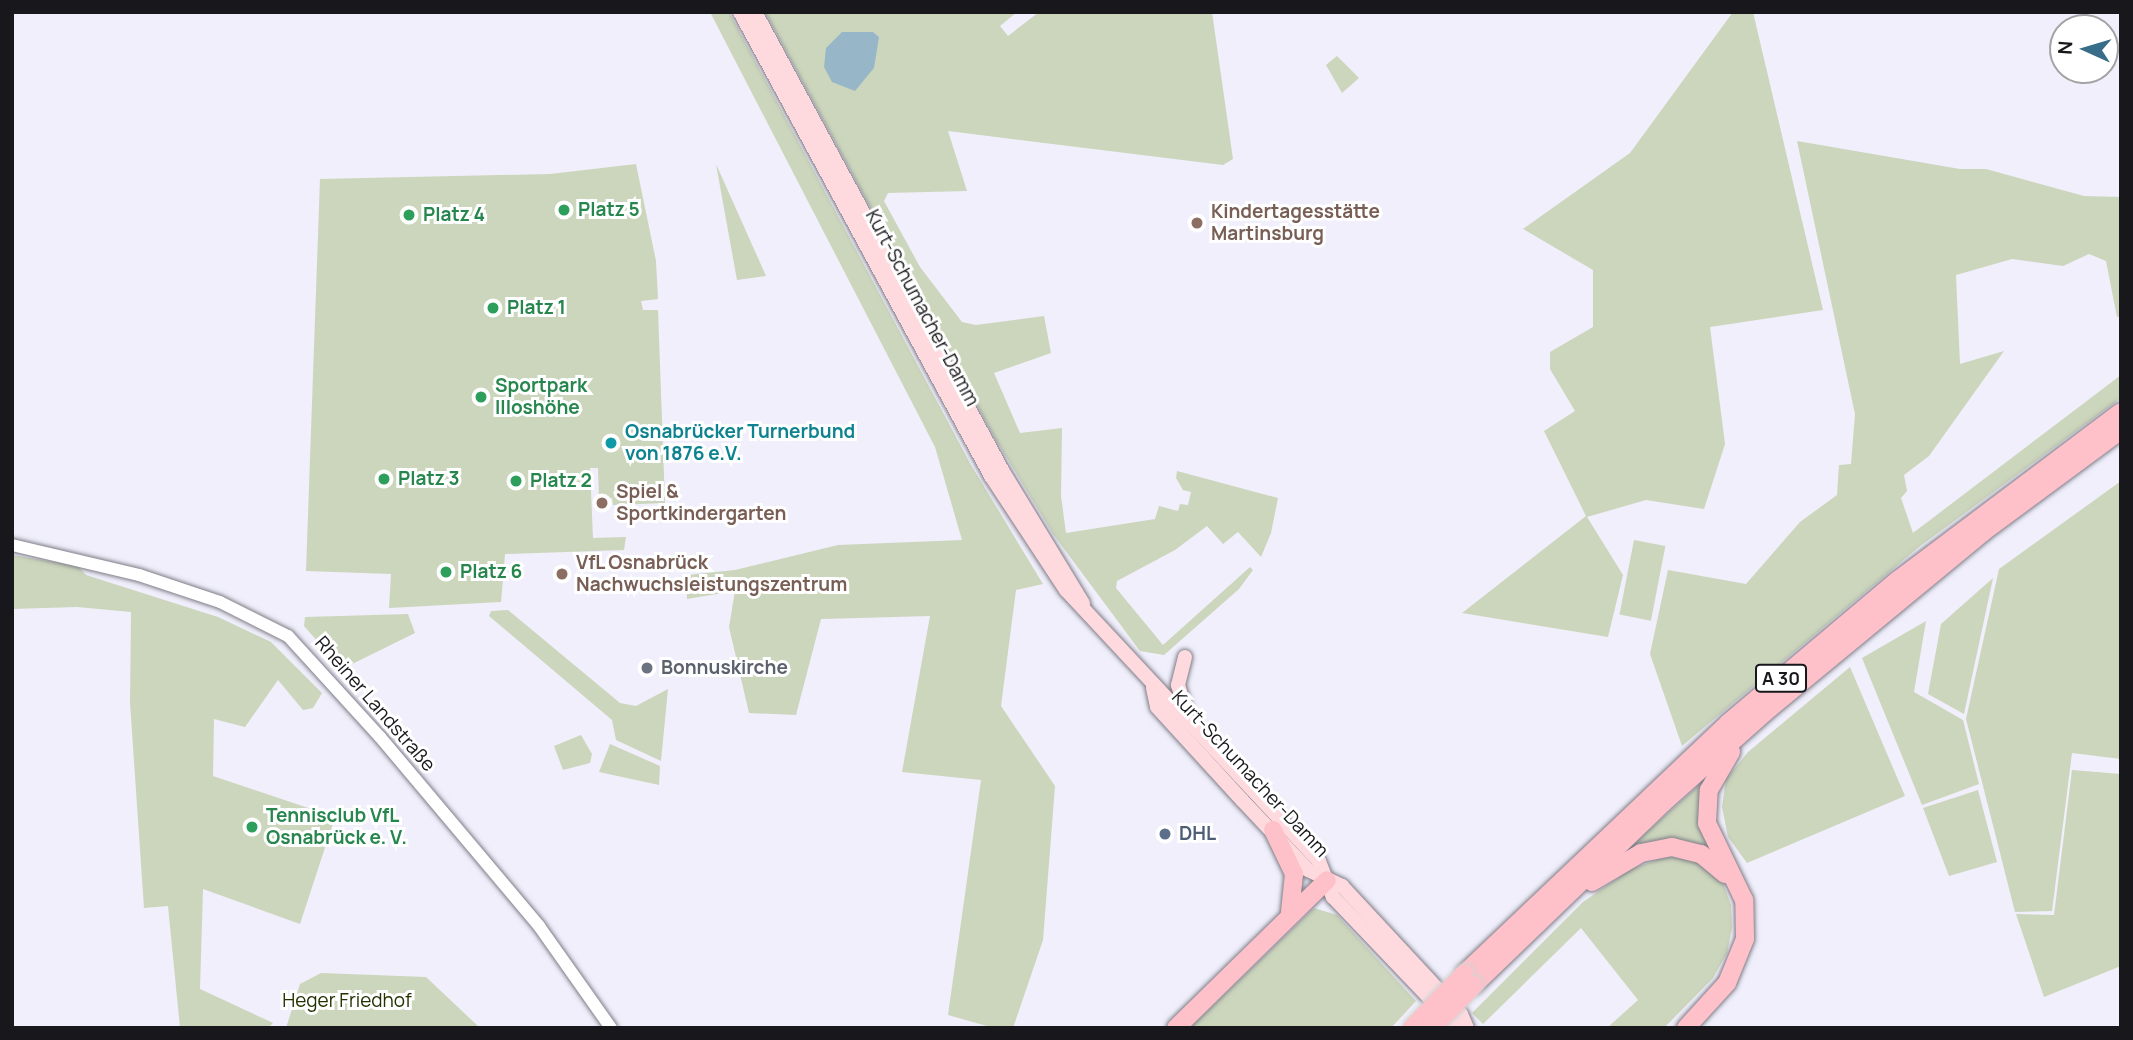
<!DOCTYPE html>
<meta charset="utf-8">
<style>
body{margin:0}
#map{position:relative;width:2133px;height:1040px;overflow:hidden;background:#f0effb;font-family:Manrope,sans-serif}
div>[style]{position:absolute}
.green>*{inset:0;background:#ccd6bc;transform-origin:0 0}
.water>*{inset:0;background:#97b7c9}
.roads{filter:drop-shadow(0 0 2px #7e7d87) drop-shadow(0 0 2px #7e7d87)}
.minor>*{height:12px;margin:-6px;padding:0 6px;transform-origin:6px;border-radius:6px;background:#fff}
.major>*{height:14px;margin:-7px;padding:0 7px;transform-origin:7px;border-radius:7px;background:#fedadf}
.highway>*{height:18px;margin:-9px;padding:0 9px;transform-origin:9px;border-radius:9px;background:#fec1c9}
.bridges{filter:drop-shadow(0 0 2px #d1d1d1) drop-shadow(0 0 2px #d1d1d1)}
.highway-bridge>*{height:18px;margin:-9px;padding:0 9px;transform-origin:9px;border-radius:9px;background:#fec1c9}
.dots>*{width:19px;height:19px;translate:-50% -50%;box-sizing:border-box;border:4px solid #fff;border-radius:50%}
span{translate:-50% -50%;white-space:nowrap;text-align:center;line-height:1.15;-webkit-text-stroke:6px #fff;paint-order:stroke}
.shield-label span{padding:2px 5px;background:#fff;border:2px solid;border-radius:5px;-webkit-text-stroke-width:0}
.shield-label{font-size:18px;color:#18171b;font-weight:700}
.leisure-label{font-size:19px;color:#27864d;font-weight:700}
.left{translate:0 -50%;text-align:left}
.education-label{font-size:19px;color:#785e54;font-weight:700}
.street-label{font-size:19px;color:#18171b}
.culture-label{font-size:19px;color:#0d838f;font-weight:700}
.worship-label{font-size:19px;color:#5b616d;font-weight:700}
.service-label{font-size:19px;color:#4e5e75;font-weight:700}
.park-label{font-size:19px;color:#243100}
.frame{position:absolute;inset:0;border:14px solid #18171b;pointer-events:none}
.north{position:absolute;left:2049px;top:14px;width:70px;height:70px;box-sizing:border-box;background:#fff;border:2px solid #a3a2a4;border-radius:50%;rotate:274deg;font-size:19px;font-weight:700;line-height:28px;text-align:center;color:#18171b}
.north::after{content:'';display:block;margin:auto;width:24px;height:32px;background:#376d88;clip-path:polygon(50% 0,100% 100%,50% 72%,0 100%)}
</style>
<div id="map">
<div class="green">
<i style="clip-path:polygon(710px 12px,729px 12px,971px 465px,1043px 584px,1016px 590px,1001px 706px,1055px 786px,1043px 940px,1013px 1028px,994px 1028px,948px 1015px,981px 780px,902px 772px,930px 616px,821px 619px,796px 715px,749px 713px,729px 627px,735px 591px,687px 599px,687px 575px,735px 570px,838px 545px,962px 540px,935px 447px)"></i>
<i style="clip-path:polygon(765px 12px,1017px 12px,1000px 26px,1008px 36px,1039px 12px,1212px 12px,1233px 159px,1223px 165px,948px 131px,967px 191px,888px 193px,884px 201px,920px 267px,962px 322px,976px 325px,1044px 316px,1051px 353px,994px 373px,1020px 433px,1062px 428px,1061px 496px,1066px 533px,1155px 519px,1159px 506px,1178px 511px,1180px 504px,1188px 505px,1191px 492px,1183px 490px,1176px 478px,1177px 471px,1278px 498px,1271px 533px,1261px 557px,1238px 532px,1223px 544px,1207px 526px,1175px 550px,1117px 581px,1116px 588px,1163px 645px,1250px 567px,1253px 570px,1239px 589px,1164px 655px,1140px 651px,1053px 534px,996px 440px)"></i>
<i style="clip-path:polygon(1733px 12px,1753px 12px,1823px 310px,1710px 327px,1725px 444px,1704px 509px,1646px 500px,1587px 517px,1623px 575px,1608px 637px,1462px 613px,1586px 516px,1544px 431px,1575px 411px,1550px 369px,1550px 352px,1593px 327px,1593px 270px,1523px 229px,1630px 153px)"></i>
<i style="clip-path:polygon(1337px 56px,1359px 78px,1342px 93px,1326px 65px)"></i>
<i style="clip-path:polygon(1797px 141px,1960px 169px,1986px 169px,2084px 196px,2121px 197px,2121px 316px,2117px 317px,2106px 261px,2089px 254px,2063px 266px,2012px 259px,1956px 275px,1960px 364px,2004px 351px,1929px 456px,1904px 475px,1907px 491px,1901px 498px,1913px 533px,2121px 375px,2121px 398px,1919px 547px,1682px 746px,1650px 654px,1668px 570px,1746px 584px,1800px 522px,1837px 495px,1839px 465px,1851px 464px,1855px 414px)"></i>
<i style="clip-path:polygon(636px 164px,656px 261px,658px 299px,641px 301px,643px 310px,658px 310px,665px 503px,613px 505px,612px 498px,599px 499px,598px 468px,590px 468px,593px 538px,626px 537px,624px 550px,505px 554px,501px 602px,389px 608px,391px 574px,306px 571px,320px 179px,550px 174px)"></i>
<i style="clip-path:polygon(716px 164px,766px 276px,737px 280px)"></i>
<i style="clip-path:polygon(2121px 481px,2121px 759px,2072px 753px,2052px 911px,2015px 912px,1966px 719px,1999px 569px)"></i>
<i style="left:1634px;top:540px;width:32px;height:76px;rotate:11deg"></i>
<i style="clip-path:polygon(12px 555px,78px 566px,86px 575px,218px 617px,271px 642px,322px 693px,313px 708px,303px 710px,278px 680px,245px 727px,214px 719px,213px 776px,335px 817px,300px 924px,203px 889px,200px 989px,273px 1023px,268px 1028px,180px 1028px,168px 906px,144px 908px,130px 703px,131px 612px,77px 607px,12px 609px)"></i>
<i style="clip-path:polygon(1993px 578px,1964px 714px,1928px 694px,1941px 624px)"></i>
<i style="clip-path:polygon(508px 610px,620px 703px,636px 706px,668px 689px,661px 761px,616px 740px,612px 720px,489px 616px,491px 611px)"></i>
<i style="clip-path:polygon(408px 614px,415px 633px,342px 669px,304px 626px,305px 617px)"></i>
<i style="clip-path:polygon(1926px 621px,1914px 692px,1963px 720px,1979px 784px,1922px 805px,1862px 658px)"></i>
<i style="clip-path:polygon(1850px 667px,1905px 796px,1747px 863px,1728px 837px,1722px 807px,1726px 779px,1748px 752px)"></i>
<i style="clip-path:polygon(581px 735px,592px 754px,590px 763px,563px 770px,554px 746px)"></i>
<i style="clip-path:polygon(610px 744px,660px 766px,659px 785px,599px 772px)"></i>
<i style="clip-path:polygon(2072px 770px,2121px 774px,2121px 966px,2044px 997px,2016px 914px,2054px 915px)"></i>
<i style="clip-path:polygon(1708px 777px,1719px 861px,1697px 848px,1618px 858px)"></i>
<i style="clip-path:polygon(1978px 790px,1997px 862px,1949px 876px,1923px 808px)"></i>
<i style="clip-path:polygon(1667px 856px,1685px 857px,1707px 867px,1723px 883px,1731px 905px,1732px 928px,1727px 953px,1713px 978px,1664px 1028px,1607px 1028px,1638px 1000px,1581px 928px,1483px 1024px,1472px 1013px,1583px 902px,1631px 869px)"></i>
<i style="clip-path:polygon(1314px 908px,1337px 915px,1416px 1001px,1391px 1028px,1190px 1028px)"></i>
<i style="clip-path:polygon(321px 973px,426px 977px,480px 1028px,286px 1028px,300px 984px)"></i>
</div>
<div class="water">
<i style="clip-path:polygon(842px 32px,873px 32px,879px 37px,874px 68px,855px 91px,832px 82px,824px 67px,826px 48px)"></i>
</div>
<div class="roads">
<div class="minor">
<i style="left:12px;top:545px;width:130px;rotate:13.3deg"></i>
<i style="left:139px;top:575px;width:85px;rotate:18.4deg"></i>
<i style="left:220px;top:602px;width:76px;rotate:26.6deg"></i>
<i style="left:288px;top:636px;width:137px;rotate:47.7deg"></i>
<i style="left:380px;top:737px;width:247px;rotate:49.9deg"></i>
<i style="left:539px;top:926px;width:125px;rotate:54.8deg"></i>
</div>
<div class="major">
<i style="left:740px;top:12px;width:528px;rotate:61.59deg"></i>
<i style="left:991px;top:476px;width:136px;rotate:56.7deg"></i>
<i style="left:1066px;top:590px;width:371px;rotate:47deg"></i>
<i style="left:1319px;top:861px;width:39px;rotate:69deg"></i>
<i style="left:1333px;top:897px;width:181px;rotate:46.3deg"></i>
<i style="left:755px;top:12px;width:520px;rotate:61.66deg"></i>
<i style="left:1002px;top:470px;width:156px;rotate:58.7deg"></i>
<i style="left:1185px;top:657px;width:29px;rotate:104deg"></i>
<i style="left:1178px;top:685px;width:27px;rotate:73deg"></i>
<i style="left:1153px;top:688px;width:19px;rotate:78deg"></i>
<i style="left:1157px;top:707px;width:126px;rotate:47.6deg"></i>
<i style="left:1242px;top:800px;width:96px;rotate:46.7deg"></i>
<i style="left:1308px;top:870px;width:38px;rotate:25deg"></i>
<i style="left:1342px;top:886px;width:175px;rotate:47.1deg"></i>
<i style="left:1461px;top:1014px;width:15px;rotate:67deg"></i>
</div>
<div class="highway">
<i style="left:1273px;top:830px;width:49px;rotate:64.5deg"></i>
<i style="left:1294px;top:874px;width:39px;rotate:96deg"></i>
<i style="left:1592px;top:882px;width:57px;rotate:-30.6deg"></i>
<i style="left:1641px;top:853px;width:32px;rotate:-11deg"></i>
<i style="left:1672px;top:847px;width:30px;rotate:14deg"></i>
<i style="left:1701px;top:854px;width:31px;rotate:40deg"></i>
<i style="left:1465px;top:973px;width:363px;rotate:-43.5deg"></i>
<i style="left:1728px;top:723px;width:222px;rotate:-40.1deg"></i>
<i style="left:1898px;top:580px;width:279px;rotate:-37deg"></i>
<i style="left:1474px;top:985px;width:262px;rotate:-43.9deg"></i>
<i style="left:1663px;top:803px;width:143px;rotate:-41.6deg"></i>
<i style="left:1770px;top:708px;width:275px;rotate:-39.5deg"></i>
<i style="left:1982px;top:533px;width:173px;rotate:-36.5deg"></i>
<i style="left:1176px;top:1028px;width:211px;rotate:-44.4deg"></i>
<i style="left:1686px;top:1028px;width:61px;rotate:-47.7deg"></i>
<i style="left:1727px;top:983px;width:48px;rotate:-67.8deg"></i>
<i style="left:1745px;top:939px;width:39px;rotate:-91deg"></i>
<i style="left:1744px;top:900px;width:85px;rotate:-115.7deg"></i>
<i style="left:1707px;top:823px;width:33px;rotate:-87deg"></i>
<i style="left:1709px;top:790px;width:44px;rotate:-59.9deg"></i>
</div>
</div>
<div class="bridges">
<div class="highway-bridge">
<i style="left:1412px;top:1028px;width:76px;rotate:-46.1deg"></i>
<i style="left:1432px;top:1028px;width:60px;rotate:-45.7deg"></i>
</div>
</div>
<div class="dots">
<i style="left:564px;top:210px;background:#2e9e5b"></i>
<i style="left:409px;top:215px;background:#2e9e5b"></i>
<i style="left:1197px;top:223px;background:#8d6e63"></i>
<i style="left:493px;top:308px;background:#2e9e5b"></i>
<i style="left:481px;top:397px;background:#2e9e5b"></i>
<i style="left:611px;top:443px;background:#0f9aa8"></i>
<i style="left:384px;top:479px;background:#2e9e5b"></i>
<i style="left:516px;top:481px;background:#2e9e5b"></i>
<i style="left:602px;top:503px;background:#8d6e63"></i>
<i style="left:446px;top:572px;background:#2e9e5b"></i>
<i style="left:562px;top:574px;background:#8d6e63"></i>
<i style="left:647px;top:668px;background:#6b7280"></i>
<i style="left:252px;top:827px;background:#2e9e5b"></i>
<i style="left:1165px;top:834px;background:#5c6f8a"></i>
</div>
<div class="shield-label">
<span style="left:1781px;top:678px">A 30</span>
</div>
<div class="leisure-label">
<span class="left" style="left:578px;top:210px">Platz 5</span>
<span class="left" style="left:423px;top:215px">Platz 4</span>
<span class="left" style="left:507px;top:308px">Platz 1</span>
<span class="left" style="left:495px;top:397px">Sportpark<br>Illoshöhe</span>
<span class="left" style="left:398px;top:479px">Platz 3</span>
<span class="left" style="left:530px;top:481px">Platz 2</span>
<span class="left" style="left:460px;top:572px">Platz 6</span>
<span class="left" style="left:266px;top:827px">Tennisclub VfL<br>Osnabrück e. V.</span>
</div>
<div class="education-label">
<span class="left" style="left:1211px;top:223px">Kindertagesstätte<br>Martinsburg</span>
<span class="left" style="left:616px;top:503px">Spiel &amp;<br>Sportkindergarten</span>
<span class="left" style="left:576px;top:574px">VfL Osnabrück<br>Nachwuchsleistungszentrum</span>
</div>
<div class="street-label">
<span style="left:922px;top:308px;rotate:62deg">Kurt-Schumacher-Damm</span>
<span style="left:375px;top:704px;rotate:49deg">Rheiner Landstraße</span>
<span style="left:1250px;top:774px;rotate:47deg">Kurt-Schumacher-Damm</span>
</div>
<div class="culture-label">
<span class="left" style="left:625px;top:443px">Osnabrücker Turnerbund<br>von 1876 e.V.</span>
</div>
<div class="worship-label">
<span class="left" style="left:661px;top:668px">Bonnuskirche</span>
</div>
<div class="service-label">
<span class="left" style="left:1179px;top:834px">DHL</span>
</div>
<div class="park-label">
<span style="left:347px;top:1001px">Heger Friedhof</span>
</div>
<div class="frame"></div>
<div class="north">N</div>
</div>
